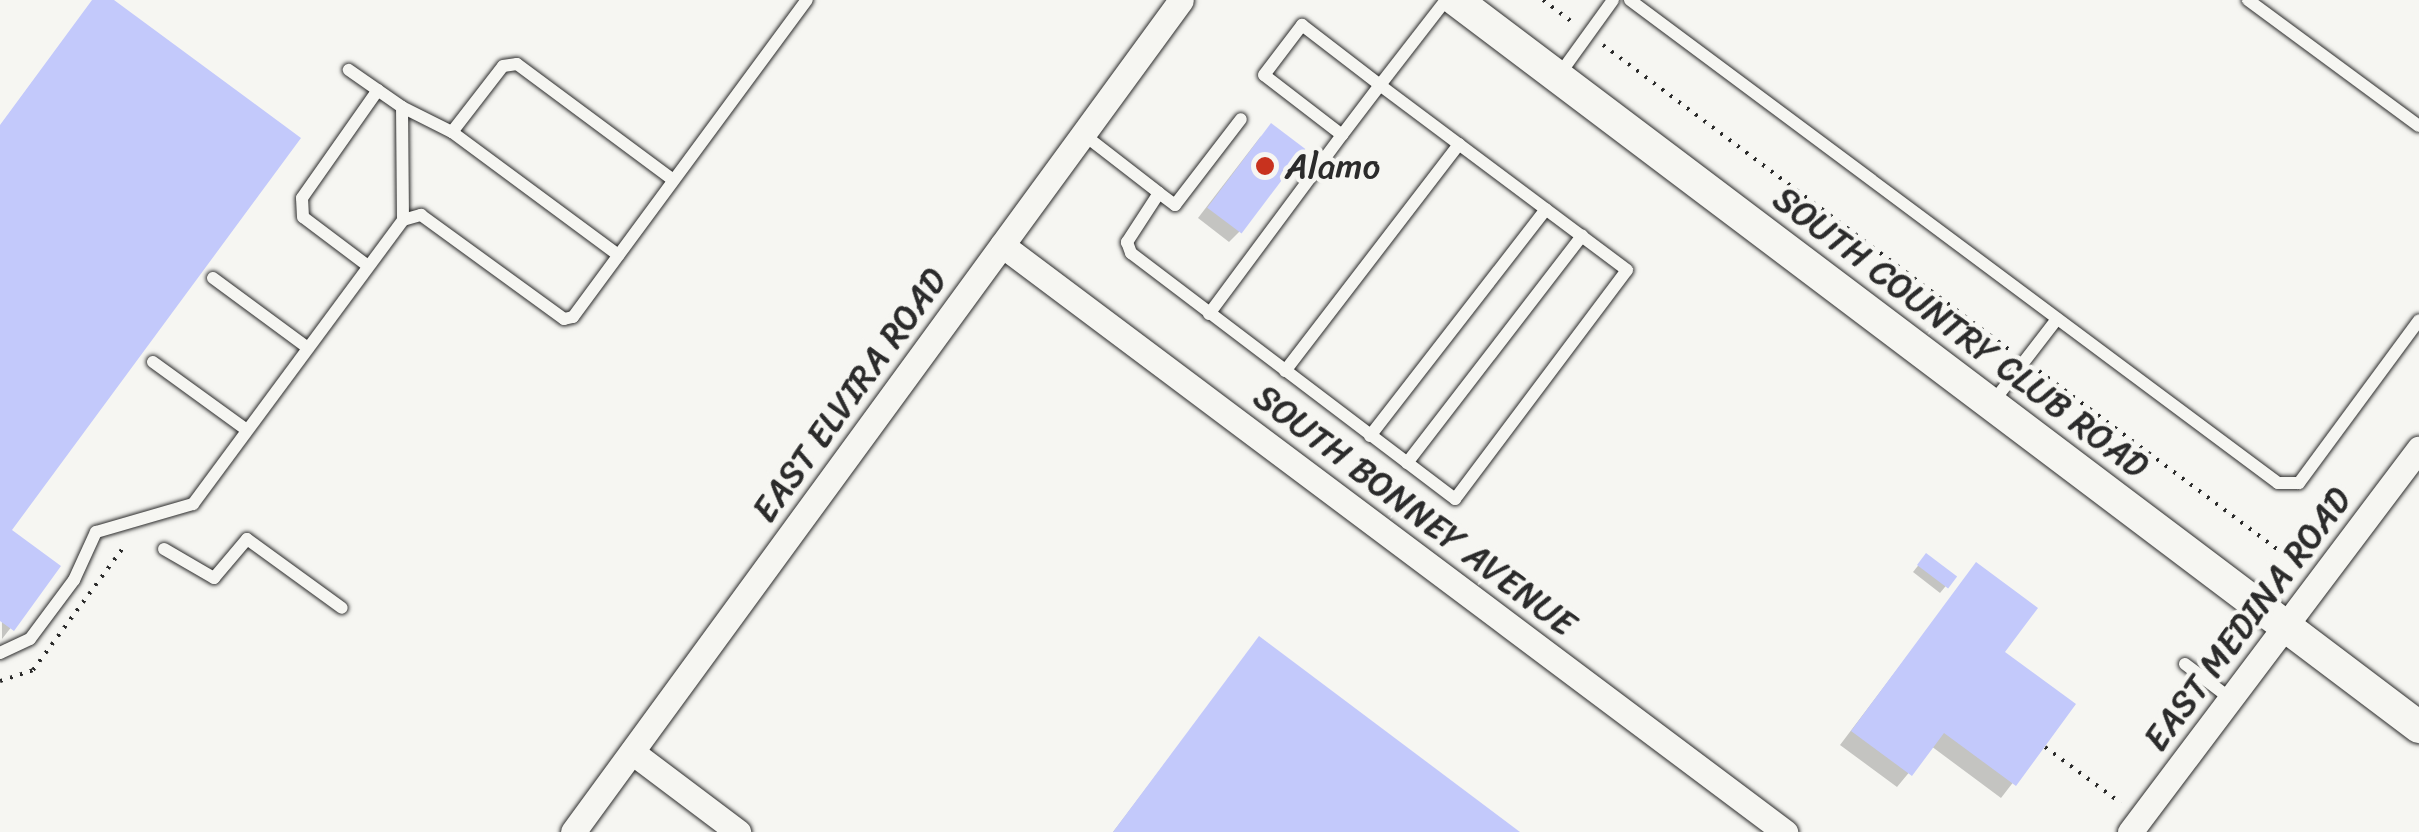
<!DOCTYPE html>
<style>
body{margin:0}
#map{position:relative;width:2419px;height:832px;overflow:hidden;background:#f6f6f2;font-family:Sriracha,sans-serif}
div>[style]{position:absolute}
.shadow>*{inset:0;background:#0003}
.building>*{inset:0;background:#c3c9fb;transform-origin:0 0}
.path>*{height:4px;margin-top:-2px;transform-origin:0;background:repeating-linear-gradient(90deg,#2b2b2b 0 2.5px,transparent 0 10.5px)}
.roads{filter:drop-shadow(0 0 2px #2b2b2b) drop-shadow(0 0 2px #2b2b2b)}
.service>*{height:12px;margin:-6px;padding:0 6px;transform-origin:6px;border-radius:6px;background:#f6f6f2}
.minor>*{height:25px;margin:-12.5px;padding:0 12.5px;transform-origin:12.5px;border-radius:12.5px;background:#f6f6f2}
.tertiary>*{height:32px;margin:-16px;padding:0 16px;transform-origin:16px;border-radius:16px;background:#f6f6f2}
.dots>*{width:28px;height:28px;translate:-50% -50%;box-sizing:border-box;border:5px solid #f6f6f2;border-radius:50%}
span{translate:-50% -50%;white-space:nowrap;text-align:center;line-height:1.15;-webkit-text-stroke:9px #f6f6f2;paint-order:stroke}
.poi-label{font-size:35px;color:#2b2b2b}
.left{translate:0 -50%;text-align:left}
.street-label{font-size:35px;color:#2b2b2b}
</style>
<div id="map">
<div class="shadow">
<i style="clip-path:polygon(93px 0,110px 0,9px 531px,58px 567px,2px 639px,0 126px)"></i>
<i style="clip-path:polygon(1261px 136px,1239px 232px,1229px 242px,1198px 218px)"></i>
<i style="clip-path:polygon(1921px 562px,1954px 576px,1940px 593px,1913px 572px)"></i>
<i style="clip-path:polygon(1976px 565px,2002px 653px,2073px 705px,2001px 798px,1931px 746px,1897px 787px,1840px 745px)"></i>
<i style="clip-path:polygon(1259px 639px,1516px 832px,1113px 832px)"></i>
</div>
<div class="building">
<i style="clip-path:polygon(92px 0,114px 0,301px 138px,12px 530px,61px 566px,14px 631px,0 621px,0 125px)"></i>
<i style="left:1271px;top:123px;width:43px;height:106px;rotate:37deg"></i>
<i style="left:1926px;top:553px;width:39px;height:15px;rotate:37deg"></i>
<i style="clip-path:polygon(1976px 562px,2038px 608px,2005px 652px,2076px 704px,2016px 786px,1944px 733px,1912px 776px,1851px 731px)"></i>
<i style="clip-path:polygon(1259px 636px,1291px 660px,1520px 832px,1113px 832px)"></i>
</div>
<div class="path">
<i style="left:1543px;top:0;width:40px;rotate:37deg"></i>
<i style="left:1603px;top:45px;width:510px;rotate:36.87deg"></i>
<i style="left:2039px;top:371px;width:326px;rotate:36.8deg"></i>
<i style="left:0;top:681px;width:35px;rotate:-18deg"></i>
<i style="left:33px;top:670px;width:155px;rotate:-53.6deg"></i>
<i style="left:2045px;top:747px;width:94px;rotate:36.4deg"></i>
</div>
<div class="roads">
<div class="service">
<i style="left:1630px;top:0;width:808px;rotate:36.7deg"></i>
<i style="left:2278px;top:483px;width:21px"></i>
<i style="left:2299px;top:483px;width:202px;rotate:-53.6deg"></i>
<i style="left:2248px;top:0;width:212px;rotate:36.4deg"></i>
<i style="left:1302px;top:25px;width:98px;rotate:37.6deg"></i>
<i style="left:1380px;top:85px;width:63px;rotate:127.2deg"></i>
<i style="left:1342px;top:135px;width:98px;rotate:-142.4deg"></i>
<i style="left:1264px;top:75px;width:63px;rotate:-52.8deg"></i>
<i style="left:1559px;top:75px;width:92px;rotate:-54.2deg"></i>
<i style="left:402px;top:107px;width:56px;rotate:26.6deg"></i>
<i style="left:452px;top:132px;width:83px;rotate:-52.3deg"></i>
<i style="left:503px;top:66px;width:14px;rotate:-8deg"></i>
<i style="left:517px;top:64px;width:194px;rotate:36.6deg"></i>
<i style="left:452px;top:132px;width:207px;rotate:36.5deg"></i>
<i style="left:1083px;top:134px;width:96px;rotate:37.8deg"></i>
<i style="left:1159px;top:193px;width:59px;rotate:123.1deg"></i>
<i style="left:1127px;top:242px;width:12px;rotate:70deg"></i>
<i style="left:1131px;top:253px;width:407px;rotate:37.2deg"></i>
<i style="left:1455px;top:499px;width:286px;rotate:-53.1deg"></i>
<i style="left:1627px;top:270px;width:309px;rotate:-143.2deg"></i>
<i style="left:1380px;top:85px;width:108px;rotate:-52.2deg"></i>
<i style="left:1159px;top:193px;width:20px;rotate:37deg"></i>
<i style="left:1175px;top:205px;width:108px;rotate:-52.5deg"></i>
<i style="left:403px;top:220px;width:19px;rotate:-16deg"></i>
<i style="left:421px;top:215px;width:177px;rotate:36deg"></i>
<i style="left:564px;top:319px;width:9px;rotate:-13deg"></i>
<i style="left:573px;top:317px;width:394px;rotate:-53.6deg"></i>
<i style="left:368px;top:266px;width:81px;rotate:-143deg"></i>
<i style="left:303px;top:217px;width:19px;rotate:-93deg"></i>
<i style="left:302px;top:198px;width:132px;rotate:-54.9deg"></i>
<i style="left:213px;top:278px;width:118px;rotate:36.4deg"></i>
<i style="left:1209px;top:314px;width:223px;rotate:-53.4deg"></i>
<i style="left:153px;top:362px;width:116px;rotate:35.9deg"></i>
<i style="left:1285px;top:371px;width:286px;rotate:-52.5deg"></i>
<i style="left:1993px;top:402px;width:105px;rotate:-52.4deg"></i>
<i style="left:1370px;top:436px;width:287px;rotate:-52.2deg"></i>
<i style="left:1407px;top:463px;width:287px;rotate:-52.4deg"></i>
<i style="left:164px;top:549px;width:58px;rotate:30.1deg"></i>
<i style="left:214px;top:578px;width:51px;rotate:-49.8deg"></i>
<i style="left:247px;top:539px;width:117px;rotate:36deg"></i>
<i style="left:0;top:653px;width:33px;rotate:-25deg"></i>
<i style="left:30px;top:639px;width:74px;rotate:-53.3deg"></i>
<i style="left:74px;top:580px;width:53px;rotate:-65.4deg"></i>
<i style="left:96px;top:532px;width:101px;rotate:-16.1deg"></i>
<i style="left:193px;top:504px;width:353px;rotate:-53.5deg"></i>
<i style="left:403px;top:220px;width:113px;rotate:-90.5deg"></i>
<i style="left:402px;top:107px;width:65px;rotate:-145.1deg"></i>
<i style="left:2185px;top:664px;width:58px;rotate:37.3deg"></i>
</div>
<div class="minor">
<i style="left:1002px;top:245px;width:979px;rotate:36.86deg"></i>
<i style="left:632px;top:752px;width:133px;rotate:37deg"></i>
<i style="left:573px;top:832px;width:1030px;rotate:-53.84deg"></i>
<i style="left:2130px;top:832px;width:480px;rotate:-53deg"></i>
</div>
<div class="tertiary">
<i style="left:1456px;top:0;width:1207px;rotate:37.05deg"></i>
</div>
</div>
<div class="dots">
<i style="left:1265px;top:166px;background:#c8321e"></i>
</div>
<div class="poi-label">
<span class="left" style="left:1285px;top:166px">Alamo</span>
</div>
<div class="street-label">
<span style="left:1961px;top:332px;rotate:37deg">SOUTH COUNTRY CLUB ROAD</span>
<span style="left:849px;top:395px;rotate:-54deg">EAST ELVIRA ROAD</span>
<span style="left:1415px;top:510px;rotate:37deg">SOUTH BONNEY AVENUE</span>
<span style="left:2247px;top:619px;rotate:-53deg">EAST MEDINA ROAD</span>
</div>
</div>
